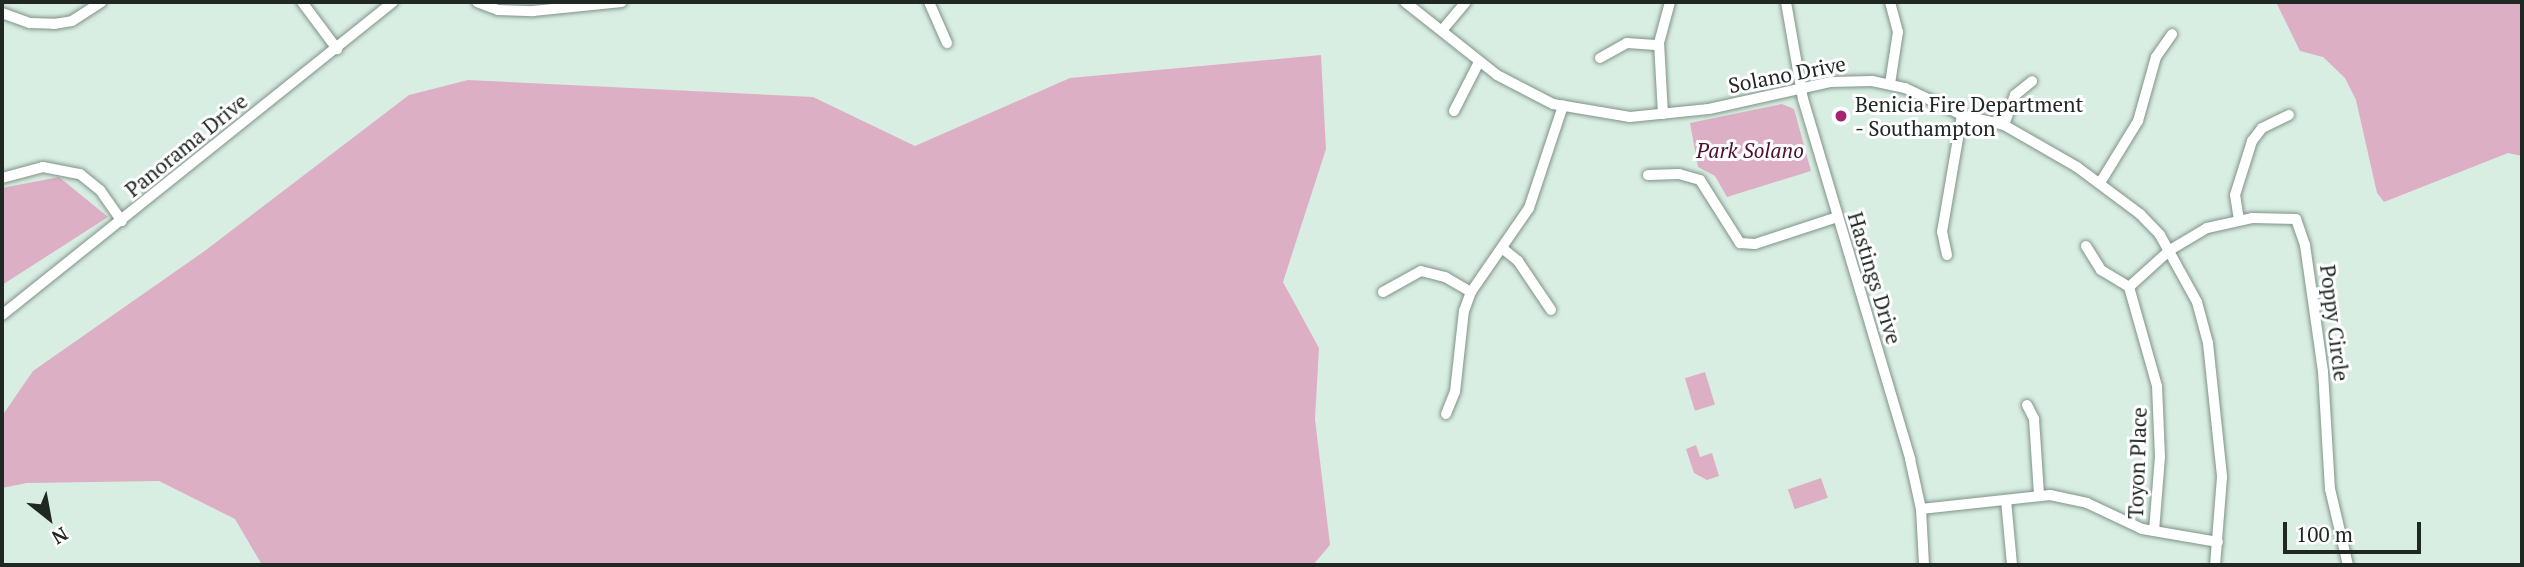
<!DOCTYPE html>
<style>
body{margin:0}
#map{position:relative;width:2524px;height:567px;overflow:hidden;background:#d9eee2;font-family:"PT Serif",serif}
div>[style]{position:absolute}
.green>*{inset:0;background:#dcafc4;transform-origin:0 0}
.roads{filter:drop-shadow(0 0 2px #7f9388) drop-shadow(0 0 2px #7f9388)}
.minor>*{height:10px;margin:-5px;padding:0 5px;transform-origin:5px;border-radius:5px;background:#fff}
.dots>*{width:19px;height:19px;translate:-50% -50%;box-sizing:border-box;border:4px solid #fff;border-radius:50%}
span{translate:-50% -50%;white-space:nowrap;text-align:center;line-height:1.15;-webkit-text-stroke:6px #fff;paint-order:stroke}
.street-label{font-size:21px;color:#202823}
.poi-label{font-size:21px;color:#202823}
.left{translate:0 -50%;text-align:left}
.park-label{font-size:21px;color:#4d0f34;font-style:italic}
.frame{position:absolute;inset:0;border:4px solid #202823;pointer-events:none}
.north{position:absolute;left:14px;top:483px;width:70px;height:70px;-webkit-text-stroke:5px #fff;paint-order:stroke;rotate:149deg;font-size:19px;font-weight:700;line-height:28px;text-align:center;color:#202823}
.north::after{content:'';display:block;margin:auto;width:24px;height:32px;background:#202823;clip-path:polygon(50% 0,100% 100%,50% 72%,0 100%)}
.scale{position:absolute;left:2283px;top:522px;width:138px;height:32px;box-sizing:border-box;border:4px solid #202823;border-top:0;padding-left:9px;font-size:21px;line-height:24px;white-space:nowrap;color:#202823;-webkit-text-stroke:5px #fff;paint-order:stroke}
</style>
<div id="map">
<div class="green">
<i style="clip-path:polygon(2276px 2px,2522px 2px,2522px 156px,2508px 153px,2384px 202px,2377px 193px,2356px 100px,2345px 78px,2323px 57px,2300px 51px)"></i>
<i style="clip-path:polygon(1321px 55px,1326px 149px,1283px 282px,1319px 348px,1315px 419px,1330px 545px,1313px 565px,262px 565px,235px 519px,159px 481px,27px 483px,2px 488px,2px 416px,33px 371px,206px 250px,409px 95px,468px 80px,813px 97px,915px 146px,1070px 78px)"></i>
<i style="clip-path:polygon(1782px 104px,1794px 109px,1811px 171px,1727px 197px,1715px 176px,1698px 167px,1690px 123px)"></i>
<i style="clip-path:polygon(59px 177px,108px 217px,2px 285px,2px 188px)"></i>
<i style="left:1705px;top:372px;width:34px;height:21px;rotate:73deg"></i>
<i style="clip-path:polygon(1696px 445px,1700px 457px,1712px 453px,1719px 476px,1707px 480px,1694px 473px,1686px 449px)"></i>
<i style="left:1821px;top:478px;width:21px;height:35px;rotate:71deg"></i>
</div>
<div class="roads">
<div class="minor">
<i style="left:302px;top:2px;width:59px;rotate:53.3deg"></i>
<i style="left:477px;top:2px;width:22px;rotate:21deg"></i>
<i style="left:498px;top:10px;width:35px;rotate:2deg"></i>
<i style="left:533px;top:11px;width:89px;rotate:-5.8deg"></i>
<i style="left:929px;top:2px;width:45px;rotate:66.3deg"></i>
<i style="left:1405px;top:2px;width:117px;rotate:38.4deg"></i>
<i style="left:1497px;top:75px;width:63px;rotate:27.4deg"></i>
<i style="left:1553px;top:104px;width:78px;rotate:9.6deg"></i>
<i style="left:1630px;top:117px;width:79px;rotate:-5.8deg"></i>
<i style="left:1709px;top:109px;width:125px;rotate:-12.5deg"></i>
<i style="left:1831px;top:82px;width:41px;rotate:-1.4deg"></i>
<i style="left:1872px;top:81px;width:34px;rotate:12deg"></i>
<i style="left:1905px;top:88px;width:63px;rotate:25.3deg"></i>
<i style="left:1962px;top:115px;width:43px;rotate:13.4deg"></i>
<i style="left:2004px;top:125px;width:84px;rotate:29.9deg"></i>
<i style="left:2077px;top:167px;width:79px;rotate:36.7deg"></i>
<i style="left:2140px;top:214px;width:29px;rotate:46deg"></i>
<i style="left:2160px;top:235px;width:77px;rotate:61.1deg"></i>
<i style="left:2197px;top:302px;width:42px;rotate:75deg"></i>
<i style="left:2208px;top:343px;width:135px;rotate:84deg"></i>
<i style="left:2222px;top:477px;width:88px;rotate:94.5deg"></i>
<i style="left:1786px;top:2px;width:98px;rotate:80.1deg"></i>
<i style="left:1803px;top:99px;width:376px;rotate:73.4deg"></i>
<i style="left:1910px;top:459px;width:51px;rotate:77.6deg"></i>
<i style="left:1921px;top:509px;width:56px;rotate:86.9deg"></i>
<i style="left:2px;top:13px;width:30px;rotate:20deg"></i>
<i style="left:30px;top:23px;width:24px;rotate:2deg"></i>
<i style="left:54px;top:24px;width:18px;rotate:-9deg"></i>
<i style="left:72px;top:21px;width:35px;rotate:-33deg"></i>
<i style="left:1444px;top:28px;width:34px;rotate:-50deg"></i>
<i style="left:1600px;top:58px;width:31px;rotate:-29deg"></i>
<i style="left:1627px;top:43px;width:32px;rotate:4deg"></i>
<i style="left:1890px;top:84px;width:53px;rotate:-81.3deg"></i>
<i style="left:1898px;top:32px;width:31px;rotate:-105deg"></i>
<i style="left:1454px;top:111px;width:55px;rotate:-63deg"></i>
<i style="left:1663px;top:114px;width:71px;rotate:-93.2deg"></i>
<i style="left:1659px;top:43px;width:42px;rotate:-75deg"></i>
<i style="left:2004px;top:125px;width:32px;rotate:-70deg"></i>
<i style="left:2015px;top:95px;width:22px;rotate:-39deg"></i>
<i style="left:1648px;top:175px;width:31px;rotate:-2deg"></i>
<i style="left:1679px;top:174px;width:22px;rotate:16deg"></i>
<i style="left:1700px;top:180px;width:75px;rotate:57.6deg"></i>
<i style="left:1740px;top:243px;width:15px;rotate:4deg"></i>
<i style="left:1755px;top:244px;width:86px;rotate:-18.2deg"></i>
<i style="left:2px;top:178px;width:42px;rotate:-15deg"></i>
<i style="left:43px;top:167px;width:38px;rotate:11deg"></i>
<i style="left:80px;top:174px;width:26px;rotate:39deg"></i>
<i style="left:100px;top:190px;width:38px;rotate:55deg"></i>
<i style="left:2100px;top:183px;width:73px;rotate:-58.5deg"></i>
<i style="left:2138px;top:121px;width:66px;rotate:-74.3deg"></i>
<i style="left:2156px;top:57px;width:28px;rotate:-55deg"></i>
<i style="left:2239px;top:220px;width:25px;rotate:-99deg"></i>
<i style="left:2235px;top:195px;width:57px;rotate:-72.5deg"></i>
<i style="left:2252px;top:141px;width:16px;rotate:-52deg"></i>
<i style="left:2262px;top:128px;width:30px;rotate:-26deg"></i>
<i style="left:2086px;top:246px;width:28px;rotate:58deg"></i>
<i style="left:2101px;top:270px;width:33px;rotate:31deg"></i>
<i style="left:1502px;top:248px;width:21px;rotate:39deg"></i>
<i style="left:1518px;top:261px;width:59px;rotate:56deg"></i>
<i style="left:1947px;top:255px;width:24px;rotate:-102deg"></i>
<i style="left:1942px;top:232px;width:119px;rotate:-80.3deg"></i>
<i style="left:1383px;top:292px;width:43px;rotate:-28.9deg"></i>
<i style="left:1421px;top:271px;width:25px;rotate:14deg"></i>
<i style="left:1445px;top:277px;width:30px;rotate:30deg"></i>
<i style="left:2px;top:315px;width:501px;rotate:-38.68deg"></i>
<i style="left:2027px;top:405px;width:16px;rotate:63deg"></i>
<i style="left:2034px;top:419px;width:76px;rotate:86.2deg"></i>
<i style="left:1446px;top:414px;width:24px;rotate:-68deg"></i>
<i style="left:1455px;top:392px;width:81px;rotate:-83.7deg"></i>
<i style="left:1464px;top:311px;width:20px;rotate:-70deg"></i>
<i style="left:1471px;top:292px;width:102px;rotate:-55.4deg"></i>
<i style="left:1529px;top:208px;width:108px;rotate:-71.6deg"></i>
<i style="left:2006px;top:500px;width:65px;rotate:84.7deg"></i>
<i style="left:1921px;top:509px;width:130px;rotate:-6.2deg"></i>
<i style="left:2050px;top:495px;width:38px;rotate:12deg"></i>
<i style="left:2087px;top:503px;width:61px;rotate:25.3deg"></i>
<i style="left:2142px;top:529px;width:77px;rotate:9.7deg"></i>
<i style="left:2154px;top:531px;width:74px;rotate:-85.4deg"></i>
<i style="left:2160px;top:457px;width:71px;rotate:-92.4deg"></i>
<i style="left:2157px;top:386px;width:103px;rotate:-105.8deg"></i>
<i style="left:2129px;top:287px;width:55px;rotate:-42.1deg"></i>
<i style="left:2170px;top:250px;width:43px;rotate:-30.7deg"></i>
<i style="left:2207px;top:228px;width:46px;rotate:-12.5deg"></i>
<i style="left:2252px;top:218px;width:44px;rotate:1.3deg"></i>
<i style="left:2296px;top:219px;width:28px;rotate:71deg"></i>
<i style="left:2305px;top:245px;width:128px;rotate:81.9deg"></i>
<i style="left:2323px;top:372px;width:117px;rotate:86.6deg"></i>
<i style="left:2330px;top:489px;width:78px;rotate:76.7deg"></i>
</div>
</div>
<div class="dots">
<i style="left:1841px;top:116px;background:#a52371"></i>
</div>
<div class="street-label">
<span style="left:1787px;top:74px;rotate:-11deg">Solano Drive</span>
<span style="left:186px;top:145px;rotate:-39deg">Panorama Drive</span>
<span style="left:1875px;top:278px;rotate:73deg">Hastings Drive</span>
<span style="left:2335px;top:323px;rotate:83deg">Poppy Circle</span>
<span style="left:2137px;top:463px;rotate:-88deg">Toyon Place</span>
</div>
<div class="poi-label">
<span class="left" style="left:1855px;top:116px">Benicia Fire Department<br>- Southampton</span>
</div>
<div class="park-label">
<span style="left:1750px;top:150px">Park Solano</span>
</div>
<div class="frame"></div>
<div class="north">N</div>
<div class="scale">100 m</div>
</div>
